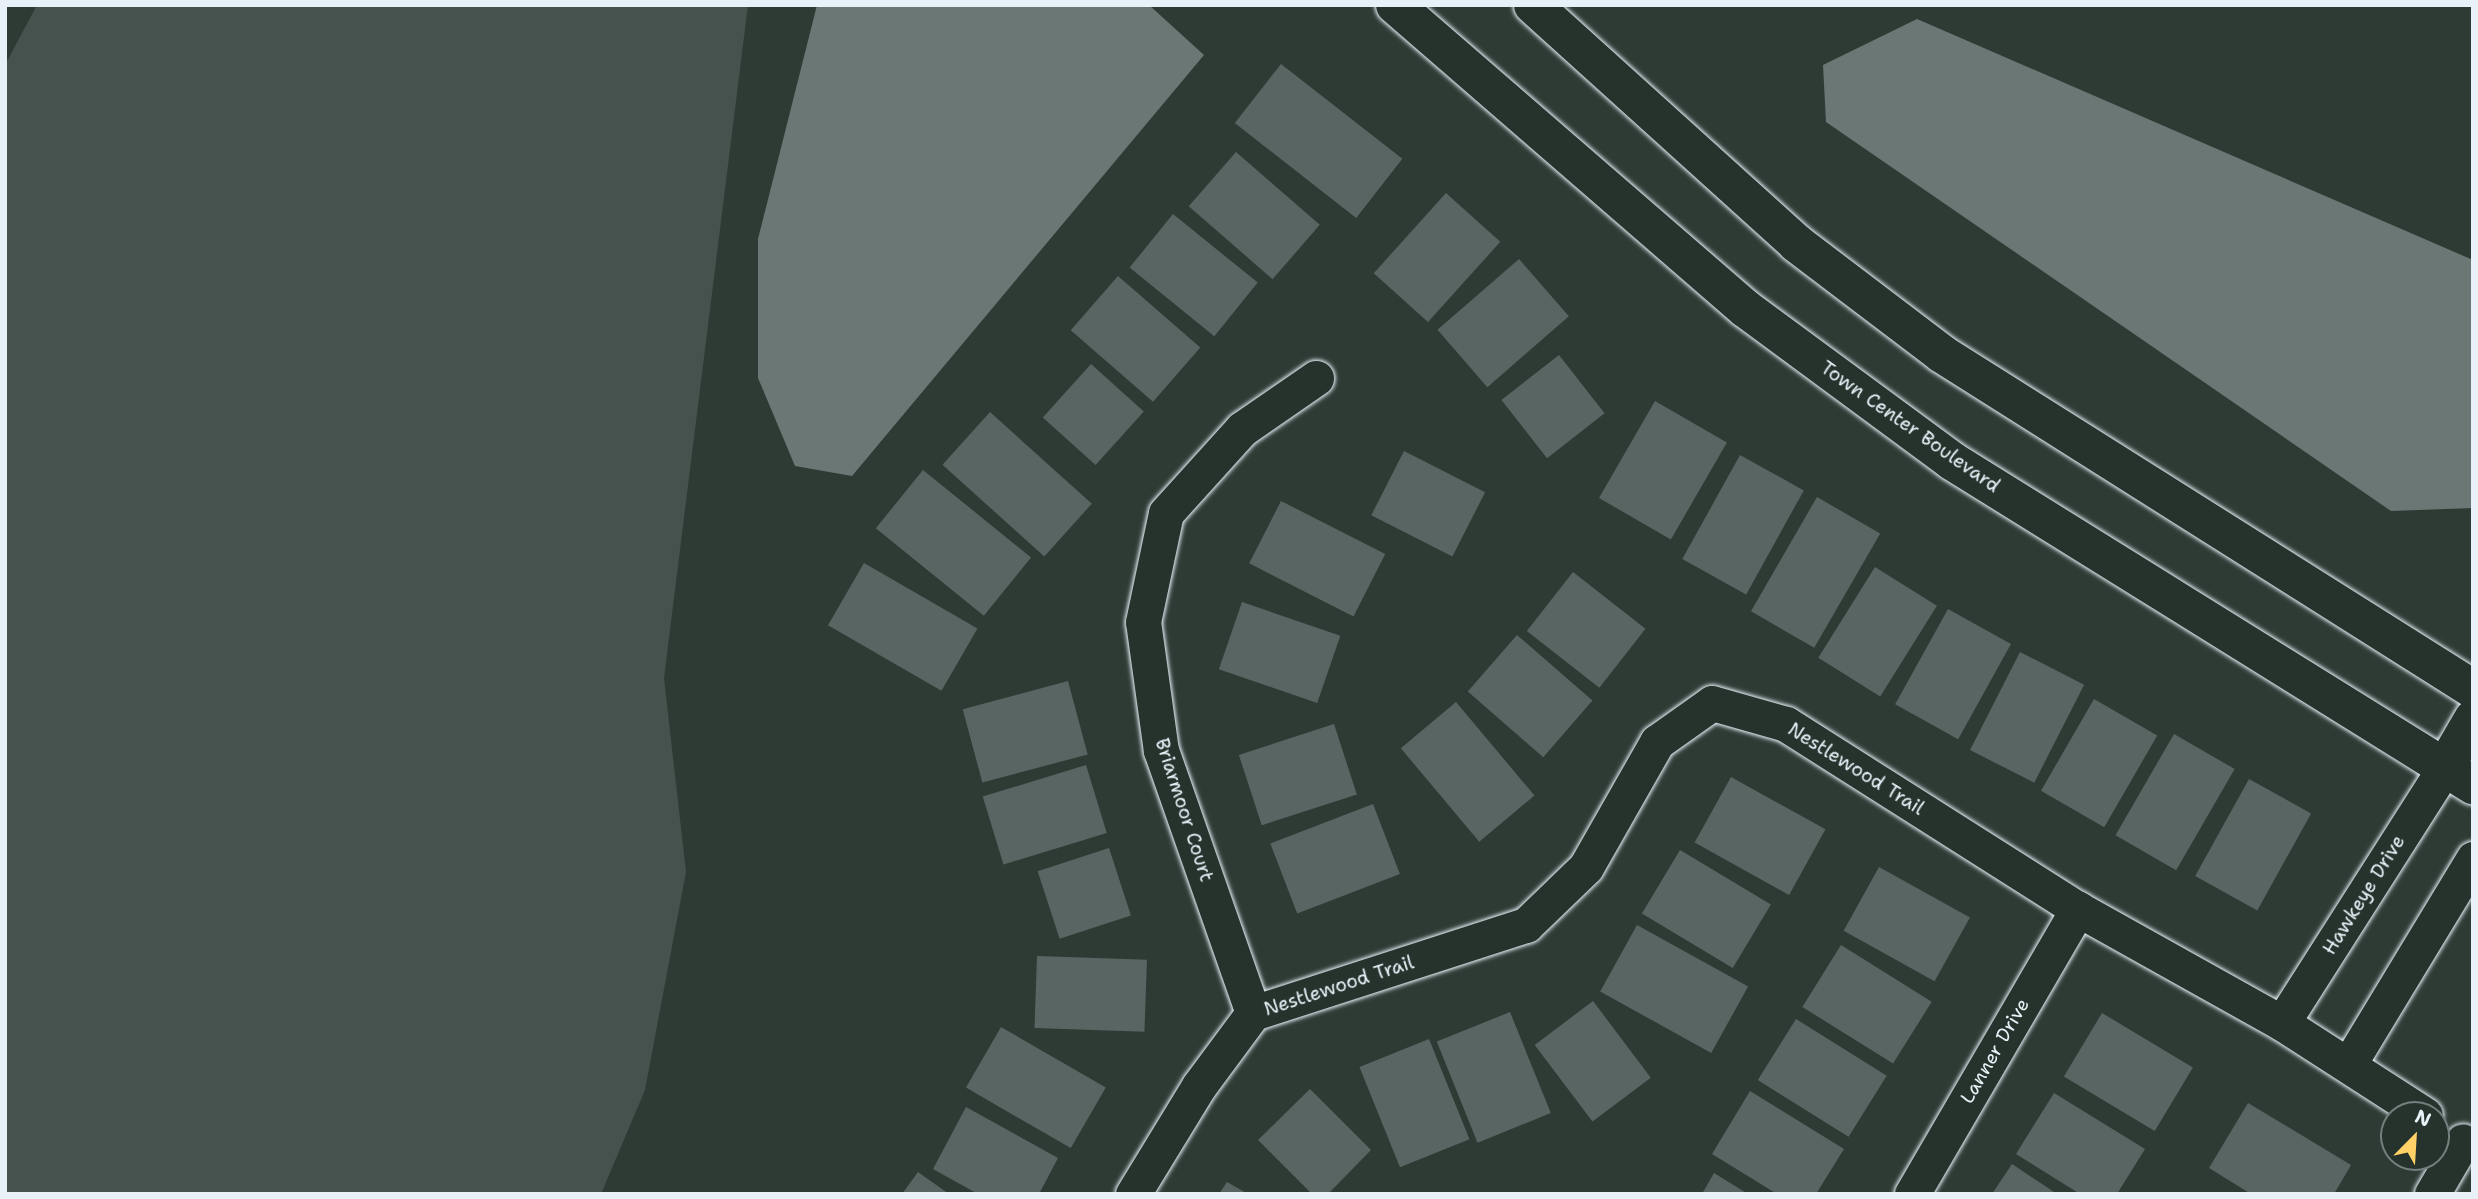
<!DOCTYPE html>
<style>
body{margin:0}
#map{position:relative;width:2478px;height:1199px;overflow:hidden;background:#2e3b35;font-family:"Shantell Sans",sans-serif}
div>[style]{position:absolute}
.green>*{inset:0;background:#45524e}
.water>*{inset:0;background:#6b7775}
.building>*{inset:0;background:#596563;transform-origin:0 0}
.roads{filter:drop-shadow(0 0 2px #e8f1f8) drop-shadow(0 0 2px #e8f1f8)}
.minor>*{height:35px;margin:-17.5px;padding:0 17.5px;transform-origin:17.5px;border-radius:17.5px;background:#26332d}
.tertiary>*{height:38px;margin:-19px;padding:0 19px;transform-origin:19px;border-radius:19px;background:#26332d}
.secondary>*{height:38px;margin:-19px;padding:0 19px;transform-origin:19px;border-radius:19px;background:#26332d}
span{translate:-50% -50%;white-space:nowrap;text-align:center;line-height:1.15;-webkit-text-stroke:5px #26332d;paint-order:stroke}
.street-label{font-size:19px;color:#e8f1f8}
.frame{position:absolute;inset:0;border:7px solid #e8f1f8;pointer-events:none}
.north{position:absolute;left:2380px;top:1101px;width:70px;height:70px;box-sizing:border-box;background:#26332d;border:2px solid #747f7e;border-radius:50%;rotate:24deg;font-size:19px;font-weight:700;line-height:28px;text-align:center;color:#e8f1f8}
.north::after{content:'';display:block;margin:auto;width:24px;height:32px;background:#ffd166;clip-path:polygon(50% 0,100% 100%,50% 72%,0 100%)}
</style>
<div id="map">
<div class="green">
<i style="clip-path:polygon(37px 5px,748px 5px,664px 678px,686px 872px,645px 1090px,601px 1194px,5px 1194px,5px 65px)"></i>
</div>
<div class="water">
<i style="clip-path:polygon(817px 5px,1149px 5px,1204px 55px,852px 476px,795px 466px,758px 378px,758px 239px)"></i>
<i style="clip-path:polygon(1917px 19px,2473px 260px,2473px 508px,2391px 511px,1826px 122px,1823px 65px)"></i>
</div>
<div class="building">
<i style="left:1281px;top:64px;width:154px;height:75px;rotate:38deg"></i>
<i style="left:1236px;top:152px;width:111px;height:72px;rotate:41deg"></i>
<i style="left:1446px;top:193px;width:73px;height:108px;rotate:42deg"></i>
<i style="left:1173px;top:214px;width:109px;height:69px;rotate:39deg"></i>
<i style="left:1519px;top:259px;width:76px;height:108px;rotate:49deg"></i>
<i style="left:1118px;top:276px;width:109px;height:72px;rotate:41deg"></i>
<i style="left:1559px;top:355px;width:74px;height:73px;rotate:52deg"></i>
<i style="left:1091px;top:364px;width:71px;height:72px;rotate:42deg"></i>
<i style="left:1655px;top:401px;width:83px;height:112px;rotate:30deg"></i>
<i style="left:990px;top:412px;width:137px;height:71px;rotate:42deg"></i>
<i style="left:1404px;top:451px;width:91px;height:72px;rotate:27deg"></i>
<i style="left:1740px;top:455px;width:73px;height:119px;rotate:29deg"></i>
<i style="left:923px;top:470px;width:139px;height:75px;rotate:39deg"></i>
<i style="left:1817px;top:497px;width:73px;height:132px;rotate:30deg"></i>
<i style="left:1281px;top:501px;width:117px;height:70px;rotate:27deg"></i>
<i style="left:864px;top:563px;width:131px;height:72px;rotate:30deg"></i>
<i style="left:1875px;top:567px;width:73px;height:107px;rotate:32deg"></i>
<i style="left:1573px;top:572px;width:92px;height:75px;rotate:38deg"></i>
<i style="left:1242px;top:602px;width:104px;height:71px;rotate:19deg"></i>
<i style="left:1948px;top:609px;width:72px;height:109px;rotate:29deg"></i>
<i style="left:1517px;top:635px;width:100px;height:75px;rotate:41deg"></i>
<i style="left:2020px;top:652px;width:72px;height:110px;rotate:27deg"></i>
<i style="left:1068px;top:681px;width:76px;height:109px;rotate:75deg"></i>
<i style="left:2094px;top:699px;width:73px;height:106px;rotate:30deg"></i>
<i style="left:1456px;top:702px;width:122px;height:72px;rotate:50deg"></i>
<i style="left:1334px;top:724px;width:74px;height:100px;rotate:72deg"></i>
<i style="left:2174px;top:734px;width:70px;height:117px;rotate:30deg"></i>
<i style="left:1086px;top:765px;width:71px;height:108px;rotate:73deg"></i>
<i style="left:1731px;top:777px;width:108px;height:75px;rotate:29deg"></i>
<i style="left:2249px;top:779px;width:71px;height:111px;rotate:29deg"></i>
<i style="left:1373px;top:804px;width:75px;height:110px;rotate:69deg"></i>
<i style="left:1109px;top:848px;width:71px;height:75px;rotate:72deg"></i>
<i style="left:1680px;top:850px;width:106px;height:74px;rotate:31deg"></i>
<i style="left:1879px;top:867px;width:104px;height:73px;rotate:29deg"></i>
<i style="left:1637px;top:925px;width:127px;height:76px;rotate:29deg"></i>
<i style="left:1841px;top:945px;width:107px;height:73px;rotate:32deg"></i>
<i style="left:1037px;top:956px;width:110px;height:72px;rotate:2deg"></i>
<i style="left:1593px;top:1001px;width:96px;height:73px;rotate:53deg"></i>
<i style="left:1510px;top:1012px;width:109px;height:79px;rotate:68deg"></i>
<i style="left:2102px;top:1013px;width:106px;height:74px;rotate:31deg"></i>
<i style="left:1796px;top:1019px;width:107px;height:72px;rotate:32deg"></i>
<i style="left:1001px;top:1027px;width:121px;height:70px;rotate:30deg"></i>
<i style="left:1429px;top:1039px;width:108px;height:75px;rotate:68deg"></i>
<i style="clip-path:polygon(1310px 1089px,1371px 1150px,1328px 1194px,1312px 1194px,1258px 1140px)"></i>
<i style="clip-path:polygon(1750px 1091px,1844px 1149px,1816px 1194px,1777px 1194px,1712px 1154px)"></i>
<i style="clip-path:polygon(2054px 1093px,2145px 1149px,2117px 1194px,2080px 1194px,2016px 1154px)"></i>
<i style="clip-path:polygon(2248px 1103px,2351px 1165px,2334px 1194px,2251px 1194px,2209px 1168px)"></i>
<i style="clip-path:polygon(966px 1107px,1058px 1158px,1039px 1194px,978px 1194px,933px 1169px)"></i>
<i style="clip-path:polygon(2012px 1164px,2057px 1194px,1992px 1194px)"></i>
<i style="clip-path:polygon(918px 1172px,949px 1194px,902px 1194px)"></i>
<i style="clip-path:polygon(1714px 1173px,1748px 1194px,1702px 1194px)"></i>
<i style="clip-path:polygon(1227px 1182px,1248px 1194px,1219px 1194px)"></i>
</div>
<div class="roads">
<div class="minor">
<i style="left:1253px;top:1013px;width:278px;rotate:-109.3deg"></i>
<i style="left:1161px;top:751px;width:130px;rotate:-97.9deg"></i>
<i style="left:1143px;top:622px;width:111px;rotate:-78.1deg"></i>
<i style="left:1166px;top:513px;width:113px;rotate:-47.9deg"></i>
<i style="left:1242px;top:429px;width:90px;rotate:-34.6deg"></i>
<i style="left:2282px;top:1023px;width:303px;rotate:-57.5deg"></i>
<i style="left:2349px;top:1064px;width:240px;rotate:-58.8deg"></i>
<i style="left:1133px;top:1194px;width:127px;rotate:-58.6deg"></i>
<i style="left:1199px;top:1086px;width:91px;rotate:-53.5deg"></i>
<i style="left:1253px;top:1013px;width:287px;rotate:-17.9deg"></i>
<i style="left:1526px;top:925px;width:83px;rotate:-44deg"></i>
<i style="left:1586px;top:867px;width:144px;rotate:-60.4deg"></i>
<i style="left:1657px;top:742px;width:67px;rotate:-35.3deg"></i>
<i style="left:1712px;top:703px;width:77px;rotate:15.8deg"></i>
<i style="left:1786px;top:724px;width:346px;rotate:32.4deg"></i>
<i style="left:2078px;top:909px;width:234px;rotate:29.2deg"></i>
<i style="left:2282px;top:1023px;width:170px;rotate:32.8deg"></i>
<i style="left:1912px;top:1194px;width:330px;rotate:-59.8deg"></i>
<i style="left:2432px;top:1194px;width:61px;rotate:-59.7deg"></i>
</div>
<div class="tertiary">
<i style="left:2445px;top:767px;width:56px;rotate:-59.7deg"></i>
</div>
<div class="secondary">
<i style="left:1395px;top:5px;width:464px;rotate:40.9deg"></i>
<i style="left:1746px;top:309px;width:256px;rotate:36.4deg"></i>
<i style="left:1952px;top:461px;width:614px;rotate:31.88deg"></i>
<i style="left:1533px;top:5px;width:355px;rotate:42.1deg"></i>
<i style="left:1796px;top:243px;width:183px;rotate:37.2deg"></i>
<i style="left:1942px;top:354px;width:628px;rotate:32.25deg"></i>
</div>
</div>
<div class="street-label">
<span style="left:1910px;top:427px;rotate:35deg">Town Center Boulevard</span>
<span style="left:1856px;top:769px;rotate:32deg">Nestlewood Trail</span>
<span style="left:1184px;top:810px;rotate:72deg">Briarmoor Court</span>
<span style="left:2364px;top:895px;rotate:-58deg">Hawkeye Drive</span>
<span style="left:1339px;top:986px;rotate:-18deg">Nestlewood Trail</span>
<span style="left:1995px;top:1051px;rotate:-60deg">Lanner Drive</span>
</div>
<div class="frame"></div>
<div class="north">N</div>
</div>
